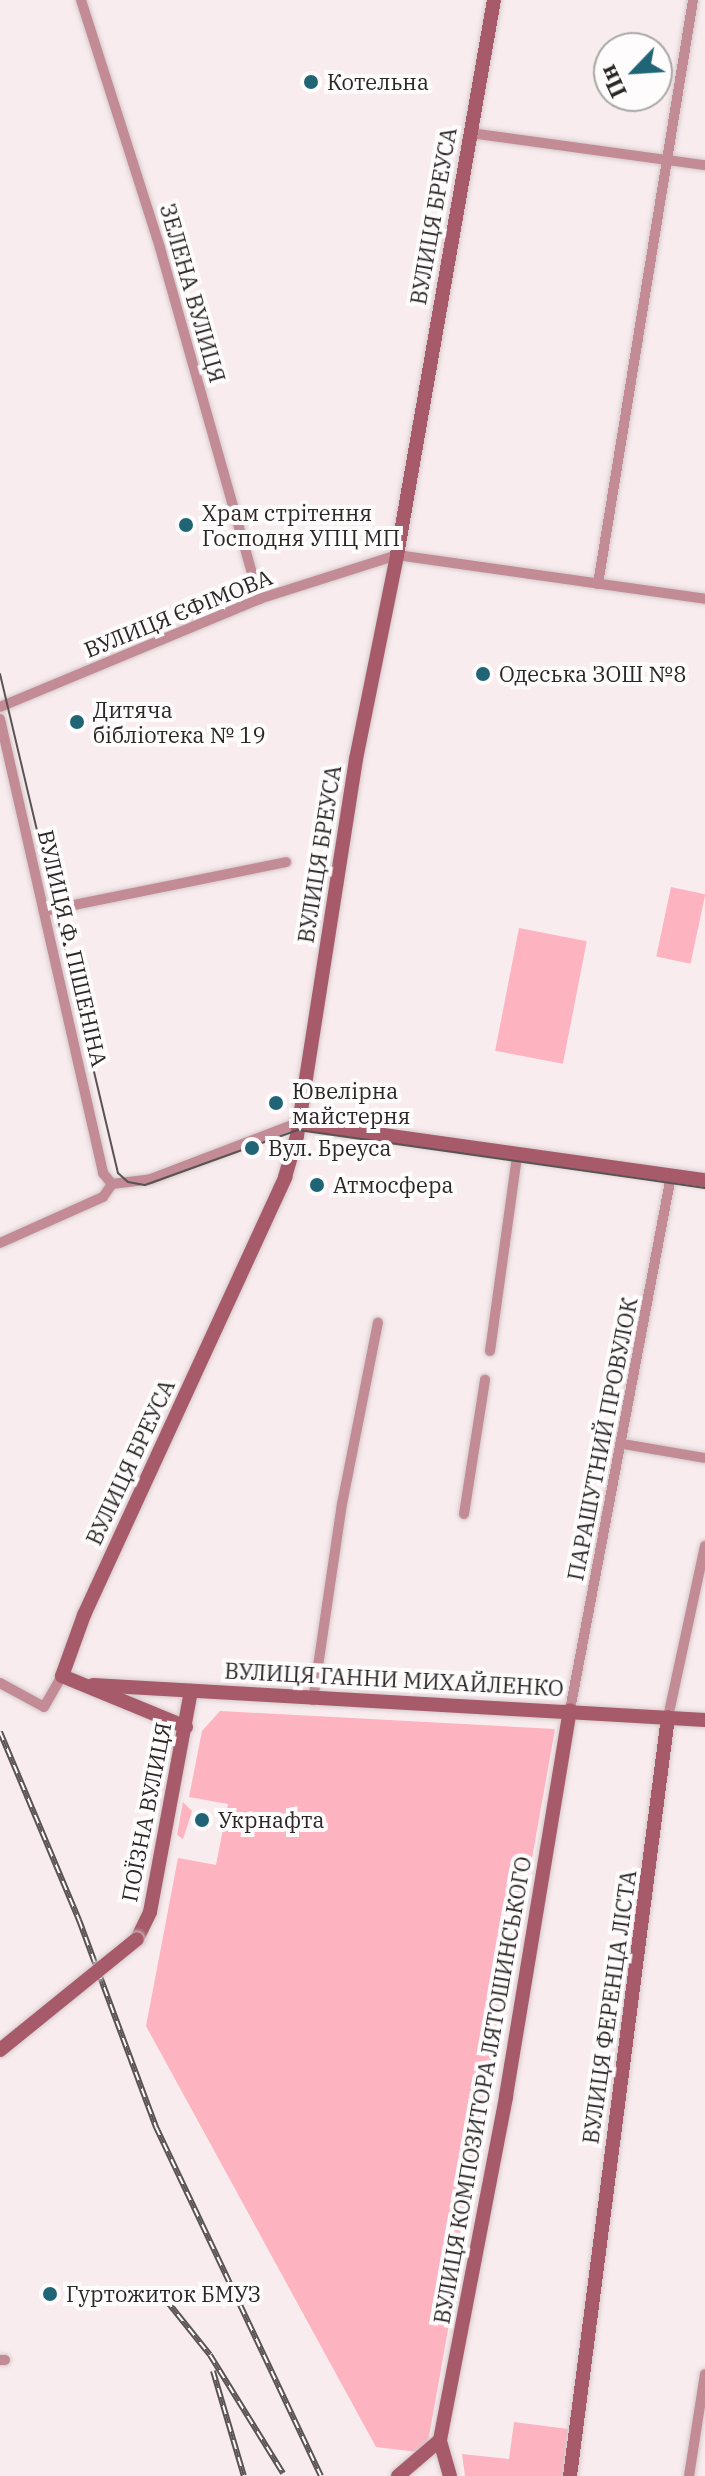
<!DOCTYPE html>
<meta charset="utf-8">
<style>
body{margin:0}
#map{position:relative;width:705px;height:2476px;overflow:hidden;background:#f9ecee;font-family:"IBM Plex Serif",serif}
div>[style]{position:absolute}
.green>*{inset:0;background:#feb3c0;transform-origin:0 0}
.roads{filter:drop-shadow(0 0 2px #d4c9ca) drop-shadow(0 0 2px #d4c9ca)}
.street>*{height:10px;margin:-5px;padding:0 5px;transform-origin:5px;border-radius:5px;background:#c28b95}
.secondary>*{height:14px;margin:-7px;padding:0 7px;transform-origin:7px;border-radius:7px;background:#a75a69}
.tram>*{height:2px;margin:-1px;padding:0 1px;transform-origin:1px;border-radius:1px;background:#595353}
.rail>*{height:6px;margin-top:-3px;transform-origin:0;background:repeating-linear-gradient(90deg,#fffcfd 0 9px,#595353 0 18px);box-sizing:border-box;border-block:2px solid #595353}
.bridges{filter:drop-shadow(0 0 2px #d4c9ca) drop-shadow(0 0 2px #d4c9ca)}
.secondary-bridge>*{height:14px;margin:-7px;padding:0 7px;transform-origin:7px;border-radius:7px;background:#a75a69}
.dots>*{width:22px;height:22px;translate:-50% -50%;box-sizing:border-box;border:4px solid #fffcfd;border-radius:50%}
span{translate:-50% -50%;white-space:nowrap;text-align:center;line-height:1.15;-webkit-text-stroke:8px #fffcfd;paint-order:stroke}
.poi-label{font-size:22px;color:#2b2727}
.left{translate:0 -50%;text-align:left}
.street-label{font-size:22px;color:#2b2727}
.north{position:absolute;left:593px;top:32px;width:80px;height:80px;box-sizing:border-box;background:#fffcfd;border:2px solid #aaa7a7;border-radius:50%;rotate:245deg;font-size:22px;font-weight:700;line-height:32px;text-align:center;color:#2b2727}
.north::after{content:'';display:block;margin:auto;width:28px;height:36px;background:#206576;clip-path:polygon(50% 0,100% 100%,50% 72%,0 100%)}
</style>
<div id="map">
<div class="green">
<i style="left:671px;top:887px;width:35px;height:71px;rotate:12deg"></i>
<i style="left:519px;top:928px;width:69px;height:125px;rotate:11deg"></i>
<i style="clip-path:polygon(220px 1711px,555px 1729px,426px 2453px,376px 2447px,146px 2026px,178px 1858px,216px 1865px,228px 1804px,189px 1797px,202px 1731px)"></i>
<i style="clip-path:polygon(183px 1802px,192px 1811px,183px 1839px,177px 1835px)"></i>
<i style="clip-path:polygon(514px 2422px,568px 2429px,563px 2476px,465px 2476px,462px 2454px,509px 2459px)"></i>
</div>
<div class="roads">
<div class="street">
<i style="left:81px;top:0;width:260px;rotate:72.3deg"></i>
<i style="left:160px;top:248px;width:365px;rotate:74.2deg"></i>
<i style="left:470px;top:133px;width:237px;rotate:7.8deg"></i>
<i style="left:598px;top:584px;width:592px;rotate:-80.76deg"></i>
<i style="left:0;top:707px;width:281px;rotate:-22.6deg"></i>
<i style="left:259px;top:599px;width:145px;rotate:-17.7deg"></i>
<i style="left:397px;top:555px;width:311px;rotate:8.1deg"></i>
<i style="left:0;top:719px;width:466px;rotate:77.2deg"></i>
<i style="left:103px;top:1173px;width:14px;rotate:51deg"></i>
<i style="left:44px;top:911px;width:247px;rotate:-11.4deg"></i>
<i style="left:0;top:1243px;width:113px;rotate:-24.1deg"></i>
<i style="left:103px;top:1197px;width:16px;rotate:-55deg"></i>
<i style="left:112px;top:1184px;width:39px;rotate:-7deg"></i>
<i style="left:151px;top:1179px;width:157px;rotate:-20.9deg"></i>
<i style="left:490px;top:1351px;width:197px;rotate:-82.1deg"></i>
<i style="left:623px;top:1444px;width:83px;rotate:9.7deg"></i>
<i style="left:464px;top:1514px;width:136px;rotate:-81.1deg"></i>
<i style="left:0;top:1683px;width:50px;rotate:28.6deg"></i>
<i style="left:44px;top:1707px;width:36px;rotate:-60deg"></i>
<i style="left:313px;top:1700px;width:198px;rotate:-81.6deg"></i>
<i style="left:342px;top:1504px;width:185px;rotate:-78.8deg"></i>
<i style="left:570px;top:1710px;width:543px;rotate:-79.29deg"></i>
<i style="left:668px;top:1717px;width:175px;rotate:-77.8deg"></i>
<i style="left:0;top:2360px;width:5px"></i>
<i style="left:689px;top:2476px;width:103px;rotate:-81.1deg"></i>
</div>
<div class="secondary">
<i style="left:298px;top:1123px;width:411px;rotate:8deg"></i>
<i style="left:93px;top:1685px;width:613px;rotate:3.27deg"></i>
<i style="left:186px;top:1727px;width:134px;rotate:-157.6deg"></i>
<i style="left:62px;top:1676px;width:65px;rotate:-70.2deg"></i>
<i style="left:84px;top:1615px;width:482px;rotate:-65.3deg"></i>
<i style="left:285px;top:1177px;width:43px;rotate:-73.7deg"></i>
<i style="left:297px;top:1136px;width:382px;rotate:-81.1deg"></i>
<i style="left:356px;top:759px;width:208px;rotate:-78.6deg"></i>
<i style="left:397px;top:555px;width:563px;rotate:-80.09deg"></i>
<i style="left:137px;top:1939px;width:30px;rotate:-64deg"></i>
<i style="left:150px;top:1912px;width:225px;rotate:-79.5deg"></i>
<i style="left:398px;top:2476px;width:55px;rotate:-40.6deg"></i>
<i style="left:450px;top:2476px;width:37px;rotate:-106deg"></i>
<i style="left:440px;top:2440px;width:350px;rotate:-79.1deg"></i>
<i style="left:506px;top:2096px;width:391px;rotate:-80.6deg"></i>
<i style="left:570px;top:2476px;width:765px;rotate:-82.64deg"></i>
</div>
</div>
<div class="tram">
<i style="left:0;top:674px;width:513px;rotate:76.7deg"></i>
<i style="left:118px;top:1173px;width:13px;rotate:42deg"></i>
<i style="left:128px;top:1182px;width:17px;rotate:10deg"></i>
<i style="left:145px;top:1185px;width:163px;rotate:-19.8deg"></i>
<i style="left:298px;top:1130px;width:411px;rotate:8.1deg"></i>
</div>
<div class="rail">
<i style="left:0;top:1732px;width:204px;rotate:67.2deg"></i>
<i style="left:79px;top:1920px;width:221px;rotate:69.6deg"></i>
<i style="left:156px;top:2127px;width:386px;rotate:64.7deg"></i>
<i style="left:166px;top:2300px;width:70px;rotate:51.3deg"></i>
<i style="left:210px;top:2355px;width:139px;rotate:58.3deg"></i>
<i style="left:213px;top:2371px;width:109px;rotate:73.6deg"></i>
</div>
<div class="bridges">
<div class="secondary-bridge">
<i style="left:0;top:2050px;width:176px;rotate:-39deg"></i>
</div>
</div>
<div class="dots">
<i style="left:311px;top:82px;background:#206576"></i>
<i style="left:186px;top:525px;background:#206576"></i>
<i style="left:483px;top:674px;background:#206576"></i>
<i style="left:77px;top:722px;background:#206576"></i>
<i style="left:276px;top:1103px;background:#206576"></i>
<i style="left:252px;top:1148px;background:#206576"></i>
<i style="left:317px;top:1185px;background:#206576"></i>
<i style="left:202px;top:1820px;background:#206576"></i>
<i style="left:50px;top:2294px;background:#206576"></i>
</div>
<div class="poi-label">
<span class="left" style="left:327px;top:82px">Котельна</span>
<span class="left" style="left:202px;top:525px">Храм стрітення<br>Господня УПЦ МП</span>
<span class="left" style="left:499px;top:674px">Одеська ЗОШ №8</span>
<span class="left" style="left:93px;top:722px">Дитяча<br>бібліотека № 19</span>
<span class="left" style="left:292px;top:1103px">Ювелірна<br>майстерня</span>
<span class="left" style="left:268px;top:1148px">Вул. Бреуса</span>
<span class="left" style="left:333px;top:1185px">Атмосфера</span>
<span class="left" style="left:218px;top:1820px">Укрнафта</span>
<span class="left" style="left:66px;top:2294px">Гуртожиток БМУЗ</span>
</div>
<div class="street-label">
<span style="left:433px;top:216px;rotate:-80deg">ВУЛИЦЯ БРЕУСА</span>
<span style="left:193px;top:293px;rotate:74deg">ЗЕЛЕНА ВУЛИЦЯ</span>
<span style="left:178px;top:613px;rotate:-22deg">ВУЛИЦЯ ЄФІМОВА</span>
<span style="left:319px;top:854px;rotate:-81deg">ВУЛИЦЯ БРЕУСА</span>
<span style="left:73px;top:948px;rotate:77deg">ВУЛИЦЯ Ф. ПІШЕНІНА</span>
<span style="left:602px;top:1439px;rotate:-79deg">ПАРАШУТНИЙ ПРОВУЛОК</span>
<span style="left:130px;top:1462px;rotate:-65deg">ВУЛИЦЯ БРЕУСА</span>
<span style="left:394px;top:1679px;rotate:3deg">ВУЛИЦЯ ГАННИ МИХАЙЛЕНКО</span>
<span style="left:146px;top:1812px;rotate:-79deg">ПОЇЗНА ВУЛИЦЯ</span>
<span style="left:609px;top:2007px;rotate:-82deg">ВУЛИЦЯ ФЕРЕНЦА ЛІСТА</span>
<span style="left:482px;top:2090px;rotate:-80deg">ВУЛИЦЯ КОМПОЗИТОРА ЛЯТОШИНСЬКОГО</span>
</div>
<div class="north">Пн</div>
</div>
